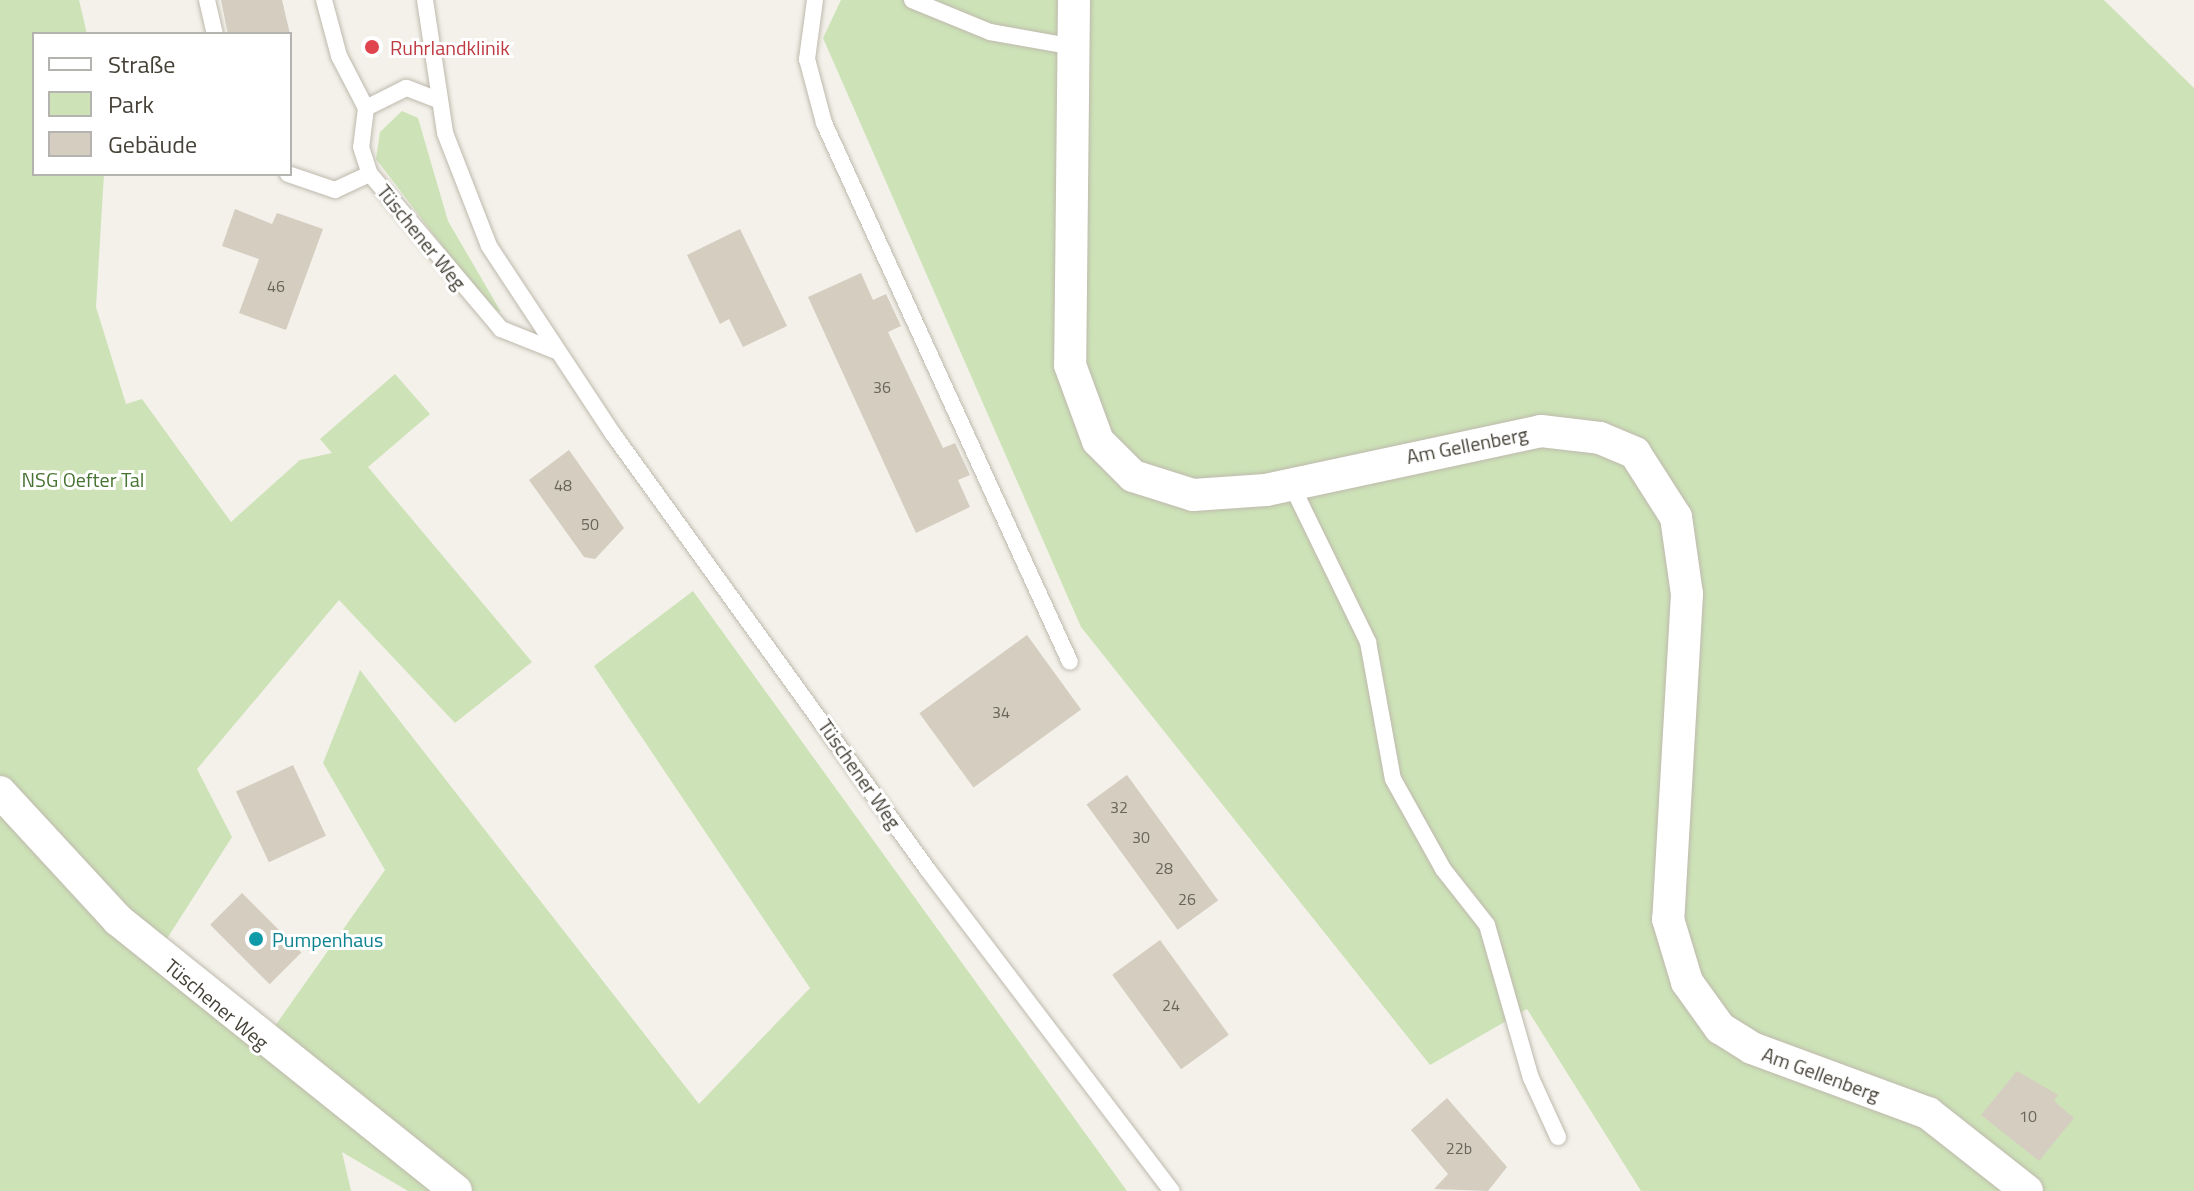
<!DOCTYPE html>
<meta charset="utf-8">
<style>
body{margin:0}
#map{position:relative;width:2194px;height:1191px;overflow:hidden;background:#f3f1ea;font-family:"Titillium Web",sans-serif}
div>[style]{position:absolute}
.green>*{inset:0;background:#cde3b7}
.building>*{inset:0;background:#d4cdc0;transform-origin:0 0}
.roads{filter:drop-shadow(0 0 2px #beb9ad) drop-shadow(0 0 2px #beb9ad)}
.lane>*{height:16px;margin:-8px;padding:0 8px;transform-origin:8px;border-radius:8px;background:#fff}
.street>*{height:32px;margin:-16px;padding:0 16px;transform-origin:16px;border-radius:16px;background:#fff}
.dots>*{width:22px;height:22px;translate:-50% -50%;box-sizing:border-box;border:4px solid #fff;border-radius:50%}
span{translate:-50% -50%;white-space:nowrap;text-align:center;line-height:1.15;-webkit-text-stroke:6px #fff;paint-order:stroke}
.number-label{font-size:16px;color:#6a655a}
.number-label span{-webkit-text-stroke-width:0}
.health-label{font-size:20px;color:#be3a42}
.left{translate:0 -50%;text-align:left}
.street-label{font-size:20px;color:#464238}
.park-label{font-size:20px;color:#467331}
.culture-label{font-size:20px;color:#0d838f}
.legend{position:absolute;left:32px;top:32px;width:260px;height:144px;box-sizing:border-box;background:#fff;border:2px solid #b5b3af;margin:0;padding:10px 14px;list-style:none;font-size:24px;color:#464238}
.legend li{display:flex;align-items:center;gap:16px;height:40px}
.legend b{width:40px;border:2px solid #b5b3af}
</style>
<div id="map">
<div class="green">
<i style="clip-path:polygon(0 0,79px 0,87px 34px,34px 34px,34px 174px,104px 174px,96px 307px,126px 404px,142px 399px,231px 522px,300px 460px,332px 453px,320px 439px,395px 374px,430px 414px,368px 467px,532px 662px,455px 723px,339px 600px,197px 769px,232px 837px,152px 962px,258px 1050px,385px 870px,323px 763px,360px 670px,699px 1104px,810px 988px,594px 666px,693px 591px,1127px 1191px,408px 1191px,342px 1152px,351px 1191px,0 1191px)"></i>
<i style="clip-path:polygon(841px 0,2104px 0,2194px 88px,2194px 1191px,1641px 1191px,1527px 1009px,1430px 1065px,1081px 627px,823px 38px)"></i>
<i style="clip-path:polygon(402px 111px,418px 118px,448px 221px,501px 312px,490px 308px,376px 159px,380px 132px)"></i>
</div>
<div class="building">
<i style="clip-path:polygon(221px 0,282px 0,290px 34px,228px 34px)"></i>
<i style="clip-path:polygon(235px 209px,272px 224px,277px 213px,323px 229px,286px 330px,239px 313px,259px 259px,222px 246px)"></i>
<i style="clip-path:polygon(740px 229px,787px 326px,743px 347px,729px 319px,720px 324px,687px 255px)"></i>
<i style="clip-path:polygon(861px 273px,873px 300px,886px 294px,901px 326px,888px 332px,943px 448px,955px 443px,970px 475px,958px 480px,970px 507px,916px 533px,808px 297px)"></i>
<i style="clip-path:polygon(569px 450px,624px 528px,595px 559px,584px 557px,529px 480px)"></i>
<i style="left:1027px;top:635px;width:92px;height:133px;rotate:54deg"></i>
<i style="left:293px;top:765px;width:78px;height:63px;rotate:65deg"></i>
<i style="left:1127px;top:775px;width:155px;height:50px;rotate:54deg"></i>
<i style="left:242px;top:893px;width:84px;height:45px;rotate:45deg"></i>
<i style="left:1160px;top:940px;width:117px;height:59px;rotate:54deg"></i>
<i style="clip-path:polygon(2017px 1071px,2058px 1095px,2054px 1101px,2074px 1118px,2039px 1161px,1981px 1115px)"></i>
<i style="clip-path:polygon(1447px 1098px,1507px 1167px,1488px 1191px,1434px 1189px,1448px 1174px,1411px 1130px)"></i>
</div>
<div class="roads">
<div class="lane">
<i style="left:207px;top:0;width:35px;rotate:77deg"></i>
<i style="left:324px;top:0;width:58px;rotate:75deg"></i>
<i style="left:339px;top:56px;width:59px;rotate:62.6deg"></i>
<i style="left:425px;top:0;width:134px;rotate:81.4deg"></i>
<i style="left:445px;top:133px;width:121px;rotate:68.7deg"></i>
<i style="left:489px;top:246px;width:225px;rotate:56.6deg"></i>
<i style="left:613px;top:434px;width:538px;rotate:54.15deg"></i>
<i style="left:928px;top:870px;width:403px;rotate:52.8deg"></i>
<i style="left:815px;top:0;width:60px;rotate:97.7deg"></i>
<i style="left:807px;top:59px;width:66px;rotate:75.1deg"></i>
<i style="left:824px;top:123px;width:592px;rotate:65.47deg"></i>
<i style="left:912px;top:0;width:84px;rotate:22.3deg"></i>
<i style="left:990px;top:32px;width:85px;rotate:10.1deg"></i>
<i style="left:438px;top:100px;width:34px;rotate:-159deg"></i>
<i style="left:406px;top:88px;width:45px;rotate:153.4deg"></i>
<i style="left:366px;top:108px;width:39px;rotate:97deg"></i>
<i style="left:361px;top:147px;width:28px;rotate:72deg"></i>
<i style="left:370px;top:174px;width:203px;rotate:49.8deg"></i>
<i style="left:501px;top:329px;width:59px;rotate:21.8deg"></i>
<i style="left:288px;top:174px;width:50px;rotate:18.8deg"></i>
<i style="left:335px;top:190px;width:38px;rotate:-25deg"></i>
<i style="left:1291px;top:484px;width:176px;rotate:64deg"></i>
<i style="left:1368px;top:642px;width:139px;rotate:79.7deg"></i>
<i style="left:1393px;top:779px;width:103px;rotate:60.9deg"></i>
<i style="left:1443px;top:869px;width:71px;rotate:51.8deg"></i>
<i style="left:1487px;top:925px;width:159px;rotate:74deg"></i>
<i style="left:1531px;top:1078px;width:65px;rotate:65.4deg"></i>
</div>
<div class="street">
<i style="left:1074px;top:0;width:365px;rotate:90.6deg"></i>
<i style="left:1070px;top:365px;width:81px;rotate:69.8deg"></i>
<i style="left:1098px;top:441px;width:49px;rotate:45deg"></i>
<i style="left:1133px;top:476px;width:63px;rotate:17.6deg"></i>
<i style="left:1193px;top:495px;width:73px;rotate:-3.9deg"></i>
<i style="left:1266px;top:490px;width:281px;rotate:-12.1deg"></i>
<i style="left:1541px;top:431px;width:59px;rotate:6.8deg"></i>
<i style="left:1600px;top:438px;width:38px;rotate:23deg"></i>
<i style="left:1635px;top:453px;width:76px;rotate:57.4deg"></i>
<i style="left:1676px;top:517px;width:78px;rotate:81.9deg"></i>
<i style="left:1687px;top:594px;width:326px;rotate:93.3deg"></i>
<i style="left:1668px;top:919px;width:66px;rotate:73.2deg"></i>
<i style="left:1687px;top:982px;width:57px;rotate:54.3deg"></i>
<i style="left:1720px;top:1028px;width:38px;rotate:32deg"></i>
<i style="left:1752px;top:1048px;width:188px;rotate:20.3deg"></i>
<i style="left:1928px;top:1113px;width:126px;rotate:38.2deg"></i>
<i style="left:0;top:792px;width:174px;rotate:47.3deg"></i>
<i style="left:118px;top:920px;width:433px;rotate:38.7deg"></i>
</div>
</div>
<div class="dots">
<i style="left:372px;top:47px;background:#e0444e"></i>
<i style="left:256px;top:939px;background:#0f9aa8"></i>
</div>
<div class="number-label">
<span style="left:276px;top:286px">46</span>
<span style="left:882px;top:387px">36</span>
<span style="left:563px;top:485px">48</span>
<span style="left:590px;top:524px">50</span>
<span style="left:1001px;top:712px">34</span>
<span style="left:1119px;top:807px">32</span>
<span style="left:1141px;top:837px">30</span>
<span style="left:1164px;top:868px">28</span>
<span style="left:1187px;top:899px">26</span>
<span style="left:1171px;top:1005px">24</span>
<span style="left:2028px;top:1116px">10</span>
<span style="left:1459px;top:1148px">22b</span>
</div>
<div class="health-label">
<span class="left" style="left:390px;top:47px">Ruhrlandklinik</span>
</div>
<div class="street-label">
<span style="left:422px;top:237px;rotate:51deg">Tüschener Weg</span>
<span style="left:1467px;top:445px;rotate:-11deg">Am Gellenberg</span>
<span style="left:860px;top:774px;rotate:55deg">Tüschener Weg</span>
<span style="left:217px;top:1004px;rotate:40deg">Tüschener Weg</span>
<span style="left:1821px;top:1074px;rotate:20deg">Am Gellenberg</span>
</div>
<div class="park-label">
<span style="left:83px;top:479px">NSG Oefter Tal</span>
</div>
<div class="culture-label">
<span class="left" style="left:272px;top:939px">Pumpenhaus</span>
</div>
<ul class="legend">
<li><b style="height:10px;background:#fff"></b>Straße</li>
<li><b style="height:22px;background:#cde3b7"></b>Park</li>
<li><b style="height:22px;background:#d4cdc0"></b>Gebäude</li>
</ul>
</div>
